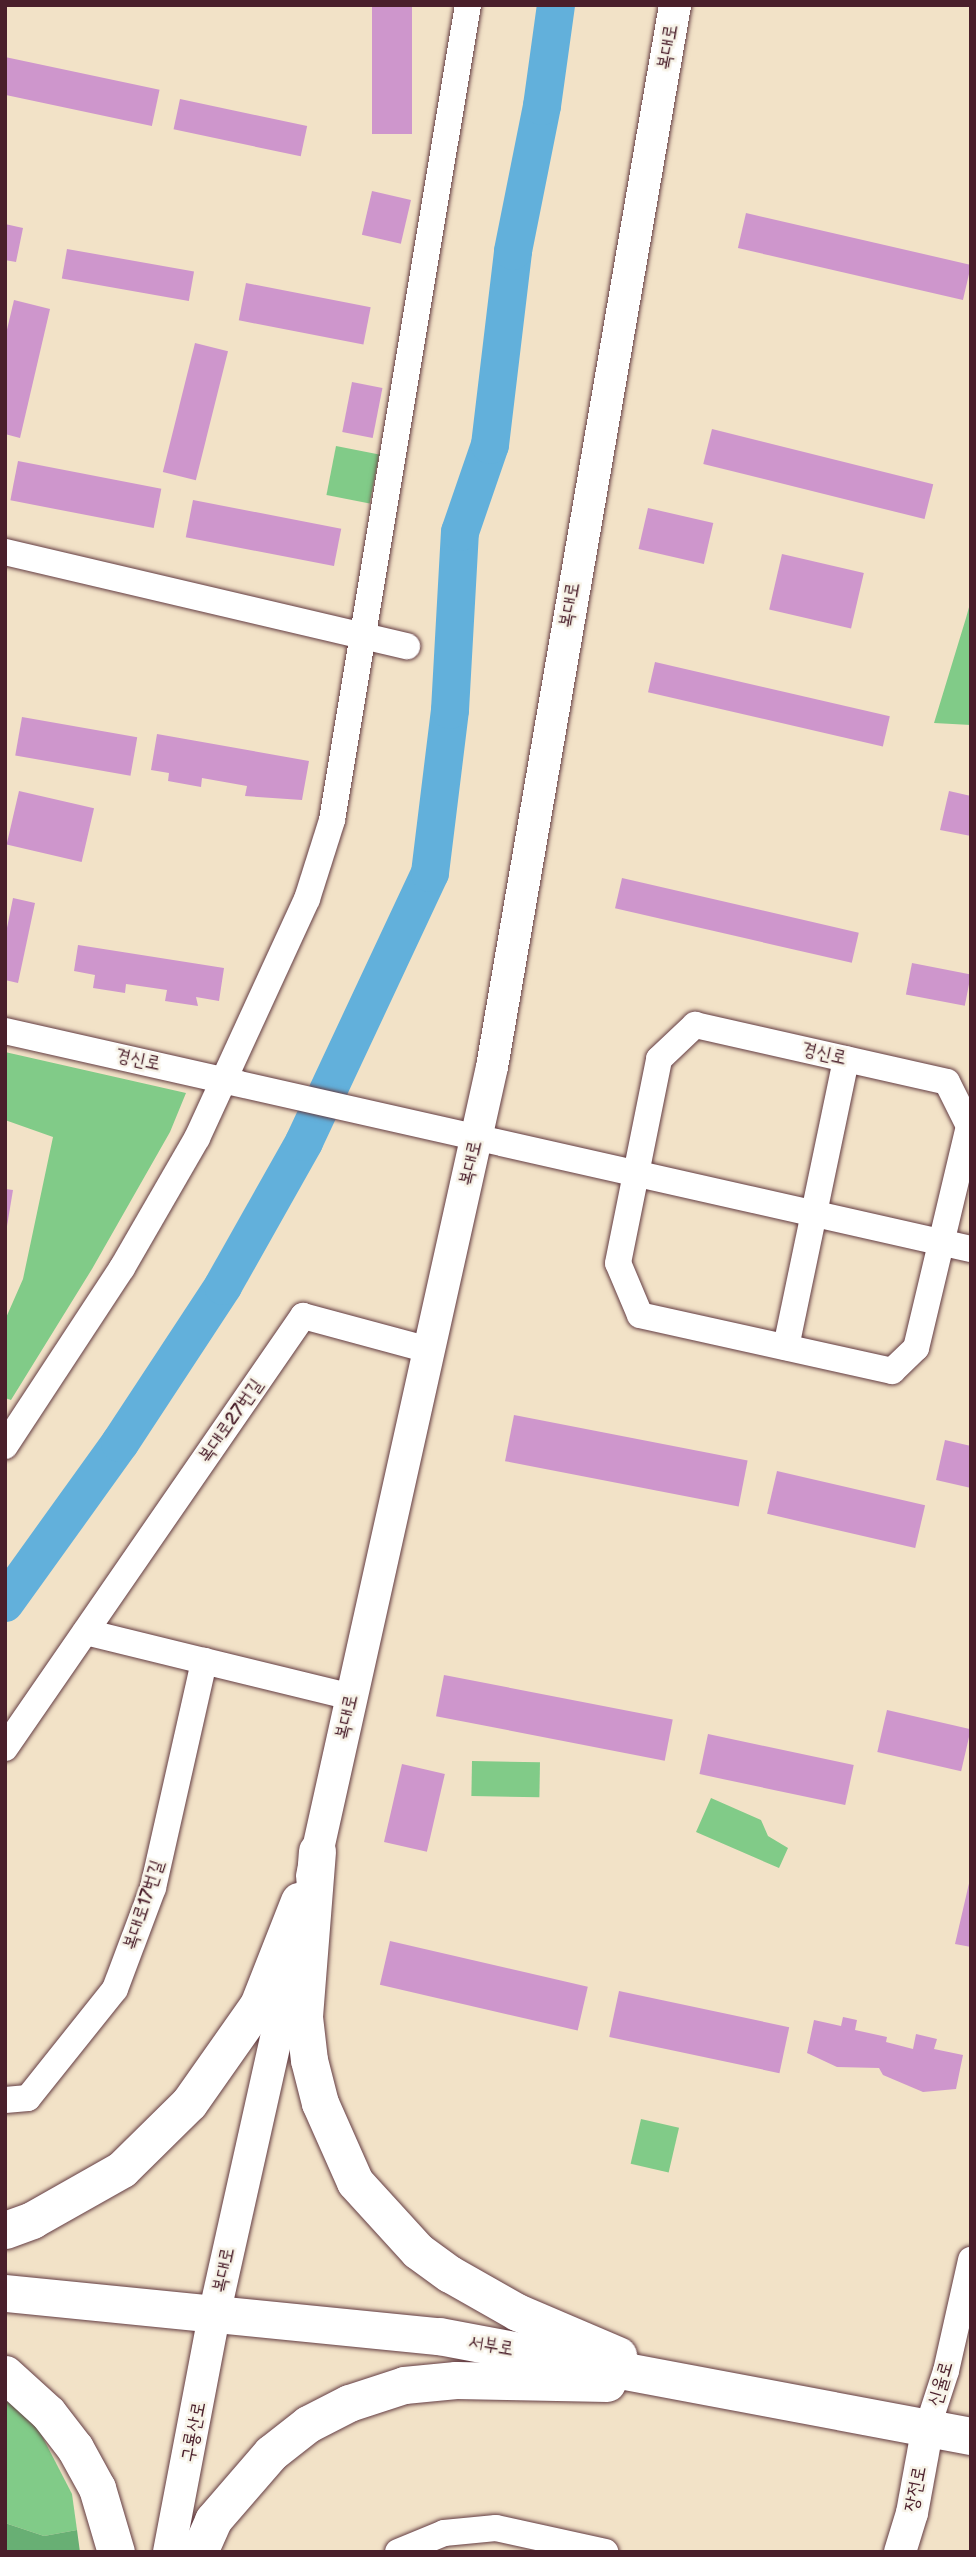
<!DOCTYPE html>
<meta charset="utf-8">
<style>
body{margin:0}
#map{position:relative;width:976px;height:2557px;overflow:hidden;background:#f2e2c7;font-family:"Balsamiq Sans","Poor Story",sans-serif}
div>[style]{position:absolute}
.green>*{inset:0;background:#81cb88;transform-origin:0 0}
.forest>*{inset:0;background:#68af74}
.river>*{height:38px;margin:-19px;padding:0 19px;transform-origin:19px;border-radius:19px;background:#62b0db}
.building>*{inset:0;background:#ce96cc;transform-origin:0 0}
.roads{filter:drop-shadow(0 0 2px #633c42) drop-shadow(0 0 2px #633c42)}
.minor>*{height:26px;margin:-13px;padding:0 13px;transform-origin:13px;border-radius:13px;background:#fff}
.tertiary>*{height:32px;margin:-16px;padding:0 16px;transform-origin:16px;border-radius:16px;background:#fff}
.secondary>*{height:37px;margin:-18.5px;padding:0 18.5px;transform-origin:18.5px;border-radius:18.5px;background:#fff}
span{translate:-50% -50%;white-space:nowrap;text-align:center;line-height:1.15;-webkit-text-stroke:5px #f7f3e8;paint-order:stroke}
.street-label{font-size:19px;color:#4a1f2b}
.frame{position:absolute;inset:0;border:7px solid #4a1f2b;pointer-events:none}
</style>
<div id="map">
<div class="green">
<i style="left:336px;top:446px;width:44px;height:50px;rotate:11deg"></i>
<i style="clip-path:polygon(971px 600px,971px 725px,934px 723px,966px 618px)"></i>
<i style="clip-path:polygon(5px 1052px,186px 1093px,170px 1132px,92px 1269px,11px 1400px,5px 1398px,5px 1320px,23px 1279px,53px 1137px,5px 1120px)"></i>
<i style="left:472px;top:1761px;width:68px;height:35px;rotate:1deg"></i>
<i style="clip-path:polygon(711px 1798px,761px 1820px,768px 1836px,788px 1848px,779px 1868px,696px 1832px)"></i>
<i style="left:641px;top:2119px;width:39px;height:46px;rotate:13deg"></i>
<i style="clip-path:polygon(5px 2396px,40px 2432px,72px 2494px,77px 2530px,44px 2536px,5px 2523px)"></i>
</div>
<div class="forest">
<i style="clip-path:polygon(5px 2523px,44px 2536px,77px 2530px,80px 2552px,5px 2552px)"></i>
</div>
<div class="river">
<i style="left:5px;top:1603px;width:197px;rotate:-54.3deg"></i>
<i style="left:120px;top:1443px;width:188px;rotate:-56.7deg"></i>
<i style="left:223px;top:1286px;width:165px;rotate:-60.6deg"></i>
<i style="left:304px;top:1142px;width:297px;rotate:-64.9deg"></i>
<i style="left:430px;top:873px;width:164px;rotate:-83deg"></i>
<i style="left:450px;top:710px;width:178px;rotate:-86.8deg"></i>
<i style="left:460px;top:532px;width:92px;rotate:-71deg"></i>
<i style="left:490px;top:445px;width:195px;rotate:-83.2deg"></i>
<i style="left:513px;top:251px;width:148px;rotate:-78.7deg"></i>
<i style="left:542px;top:106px;width:102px;rotate:-82.1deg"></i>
</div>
<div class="building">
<i style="left:372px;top:5px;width:40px;height:129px"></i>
<i style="left:5px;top:57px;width:158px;height:37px;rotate:12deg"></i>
<i style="left:180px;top:99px;width:130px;height:31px;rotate:12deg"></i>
<i style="left:372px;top:191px;width:40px;height:45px;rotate:13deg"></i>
<i style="left:746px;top:213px;width:231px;height:36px;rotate:13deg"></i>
<i style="clip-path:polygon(5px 224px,23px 228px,16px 262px,5px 260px)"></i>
<i style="left:67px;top:249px;width:129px;height:30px;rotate:10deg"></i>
<i style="left:246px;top:283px;width:127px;height:38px;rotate:11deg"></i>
<i style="clip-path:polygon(14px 300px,50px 309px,20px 438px,5px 434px,5px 338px)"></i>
<i style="left:195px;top:343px;width:34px;height:133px;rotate:14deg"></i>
<i style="left:352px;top:382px;width:31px;height:51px;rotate:11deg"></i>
<i style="left:712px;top:429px;width:228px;height:36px;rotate:14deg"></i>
<i style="left:18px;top:461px;width:146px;height:40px;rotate:11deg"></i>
<i style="left:193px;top:500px;width:151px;height:38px;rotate:11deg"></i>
<i style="left:648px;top:508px;width:67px;height:42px;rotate:13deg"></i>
<i style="left:782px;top:554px;width:84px;height:57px;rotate:13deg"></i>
<i style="left:655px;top:662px;width:241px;height:31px;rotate:13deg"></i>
<i style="left:22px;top:717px;width:117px;height:39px;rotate:10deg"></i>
<i style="clip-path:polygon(157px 734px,309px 761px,302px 800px,245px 796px,247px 786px,202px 778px,201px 787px,168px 781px,169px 773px,151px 770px)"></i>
<i style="left:19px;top:791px;width:77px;height:55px;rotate:13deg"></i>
<i style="clip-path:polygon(949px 791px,971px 796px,971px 836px,940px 830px)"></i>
<i style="left:622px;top:878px;width:243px;height:31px;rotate:13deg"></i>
<i style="clip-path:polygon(13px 898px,35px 903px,18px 983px,5px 980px,5px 938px)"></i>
<i style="clip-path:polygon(78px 945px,224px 968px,219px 1001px,196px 997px,198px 1006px,165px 1001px,167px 990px,126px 984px,125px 993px,93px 988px,95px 975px,74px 971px)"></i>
<i style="left:912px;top:963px;width:60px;height:32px;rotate:11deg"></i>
<i style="clip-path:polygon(5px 1189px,13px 1190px,7px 1226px,5px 1226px)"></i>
<i style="left:514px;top:1415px;width:238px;height:47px;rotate:11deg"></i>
<i style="clip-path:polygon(945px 1440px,971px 1446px,971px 1488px,936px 1480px)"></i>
<i style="left:777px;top:1471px;width:152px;height:44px;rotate:13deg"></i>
<i style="left:444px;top:1675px;width:233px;height:42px;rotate:11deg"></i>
<i style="left:887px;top:1710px;width:86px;height:43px;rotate:13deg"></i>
<i style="left:708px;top:1734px;width:149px;height:41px;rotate:12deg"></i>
<i style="left:402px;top:1764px;width:44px;height:80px;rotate:13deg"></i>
<i style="clip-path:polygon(970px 1879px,971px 1879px,971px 1947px,955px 1944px)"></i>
<i style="left:390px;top:1941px;width:203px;height:45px;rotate:13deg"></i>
<i style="left:619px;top:1991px;width:174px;height:47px;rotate:12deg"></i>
<i style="clip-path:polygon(843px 2017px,857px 2020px,855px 2030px,887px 2037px,886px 2042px,913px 2049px,916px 2034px,937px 2039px,934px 2049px,963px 2055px,956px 2089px,923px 2092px,883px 2075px,879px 2068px,837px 2067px,807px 2053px,814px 2020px,841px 2026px)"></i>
</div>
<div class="roads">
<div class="minor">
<i style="left:5px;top:552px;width:413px;rotate:13.2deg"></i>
<i style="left:695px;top:1025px;width:258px;rotate:12.7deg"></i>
<i style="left:947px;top:1082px;width:49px;rotate:63.4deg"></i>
<i style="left:969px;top:1126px;width:228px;rotate:103.4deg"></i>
<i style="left:916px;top:1348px;width:33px;rotate:136deg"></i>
<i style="left:892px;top:1371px;width:258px;rotate:-167.5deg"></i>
<i style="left:640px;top:1315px;width:56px;rotate:-112.9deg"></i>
<i style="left:618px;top:1263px;width:208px;rotate:-78.6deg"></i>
<i style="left:659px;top:1059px;width:50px;rotate:-43.4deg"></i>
<i style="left:5px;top:1031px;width:990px;rotate:12.72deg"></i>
<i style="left:786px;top:1347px;width:294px;rotate:-78.2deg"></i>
<i style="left:5px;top:1446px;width:213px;rotate:-56.7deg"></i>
<i style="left:122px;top:1268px;width:150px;rotate:-60deg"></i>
<i style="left:197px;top:1138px;width:263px;rotate:-65.3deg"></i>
<i style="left:307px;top:899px;width:83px;rotate:-72.4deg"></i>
<i style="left:332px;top:820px;width:826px;rotate:-80.53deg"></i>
<i style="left:204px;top:1661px;width:152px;rotate:13.7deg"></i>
<i style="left:5px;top:1748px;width:525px;rotate:-55.4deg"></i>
<i style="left:303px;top:1316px;width:131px;rotate:15.1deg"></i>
<i style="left:5px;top:2100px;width:23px;rotate:-5deg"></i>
<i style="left:28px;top:2098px;width:139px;rotate:-51.4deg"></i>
<i style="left:115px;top:1989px;width:108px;rotate:-69.4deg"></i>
<i style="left:153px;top:1888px;width:233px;rotate:-77.3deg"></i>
<i style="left:204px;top:1661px;width:122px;rotate:-166.2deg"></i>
<i style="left:928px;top:2426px;width:58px;rotate:-71.9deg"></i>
<i style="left:946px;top:2371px;width:114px;rotate:-77.3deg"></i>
<i style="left:398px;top:2552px;width:50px;rotate:-22.4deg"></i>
<i style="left:444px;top:2533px;width:52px;rotate:-5.5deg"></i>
<i style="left:496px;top:2528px;width:112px;rotate:12.4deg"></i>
</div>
<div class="tertiary">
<i style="left:312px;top:1876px;width:829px;rotate:-77.46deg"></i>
<i style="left:492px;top:1067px;width:1078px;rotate:-80.22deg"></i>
<i style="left:169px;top:2552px;width:245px;rotate:-79.2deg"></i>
<i style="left:215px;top:2311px;width:380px;rotate:-77.4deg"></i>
<i style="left:900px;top:2552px;width:41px;rotate:-72.9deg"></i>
<i style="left:912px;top:2513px;width:88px;rotate:-79.6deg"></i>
</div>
<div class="secondary">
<i style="left:317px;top:1851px;width:167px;rotate:94.5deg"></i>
<i style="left:304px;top:2017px;width:43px;rotate:83.4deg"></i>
<i style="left:309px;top:2060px;width:44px;rotate:75.7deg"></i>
<i style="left:320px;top:2103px;width:86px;rotate:66.1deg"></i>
<i style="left:355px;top:2182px;width:93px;rotate:47.6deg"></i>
<i style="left:418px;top:2251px;width:39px;rotate:36deg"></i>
<i style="left:450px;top:2274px;width:77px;rotate:29.6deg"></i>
<i style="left:517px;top:2312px;width:110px;rotate:23.1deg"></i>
<i style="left:5px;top:2230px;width:29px;rotate:-20deg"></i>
<i style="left:32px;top:2220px;width:103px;rotate:-29.5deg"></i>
<i style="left:122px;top:2169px;width:94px;rotate:-44.6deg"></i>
<i style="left:189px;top:2103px;width:120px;rotate:-54.9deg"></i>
<i style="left:258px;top:2005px;width:112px;rotate:-68.5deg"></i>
<i style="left:5px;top:2293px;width:436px;rotate:5.7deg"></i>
<i style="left:439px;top:2336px;width:541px;rotate:10.65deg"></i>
<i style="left:5px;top:2374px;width:58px;rotate:42.2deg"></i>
<i style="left:48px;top:2413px;width:44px;rotate:52.4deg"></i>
<i style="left:75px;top:2448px;width:46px;rotate:61.2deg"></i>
<i style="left:97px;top:2488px;width:67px;rotate:73.5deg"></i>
<i style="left:199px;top:2552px;width:35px;rotate:-66deg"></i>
<i style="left:213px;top:2520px;width:89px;rotate:-49.1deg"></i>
<i style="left:271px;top:2453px;width:47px;rotate:-38.1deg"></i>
<i style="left:308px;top:2424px;width:46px;rotate:-27.1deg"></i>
<i style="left:349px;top:2403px;width:58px;rotate:-18.1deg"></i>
<i style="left:404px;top:2385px;width:52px;rotate:-5.5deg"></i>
<i style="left:456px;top:2380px;width:151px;rotate:1.1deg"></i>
</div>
</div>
<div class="street-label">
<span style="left:668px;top:47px;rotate:-80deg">복대로</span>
<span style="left:570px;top:605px;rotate:-80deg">복대로</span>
<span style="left:824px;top:1054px;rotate:13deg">경신로</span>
<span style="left:138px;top:1060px;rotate:12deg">경신로</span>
<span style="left:471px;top:1163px;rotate:-77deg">복대로</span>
<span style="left:231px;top:1421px;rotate:-55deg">복대로27번길</span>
<span style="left:347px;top:1717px;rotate:-77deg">복대로</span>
<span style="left:144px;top:1905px;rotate:-72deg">복대로17번길</span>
<span style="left:224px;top:2270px;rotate:-78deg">복대로</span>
<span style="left:491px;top:2346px;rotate:10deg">서부로</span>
<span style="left:941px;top:2384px;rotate:-74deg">신율로</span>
<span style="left:194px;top:2432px;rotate:-79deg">구룡산로</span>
<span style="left:916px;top:2489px;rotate:-79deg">장전로</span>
</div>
<div class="frame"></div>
</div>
